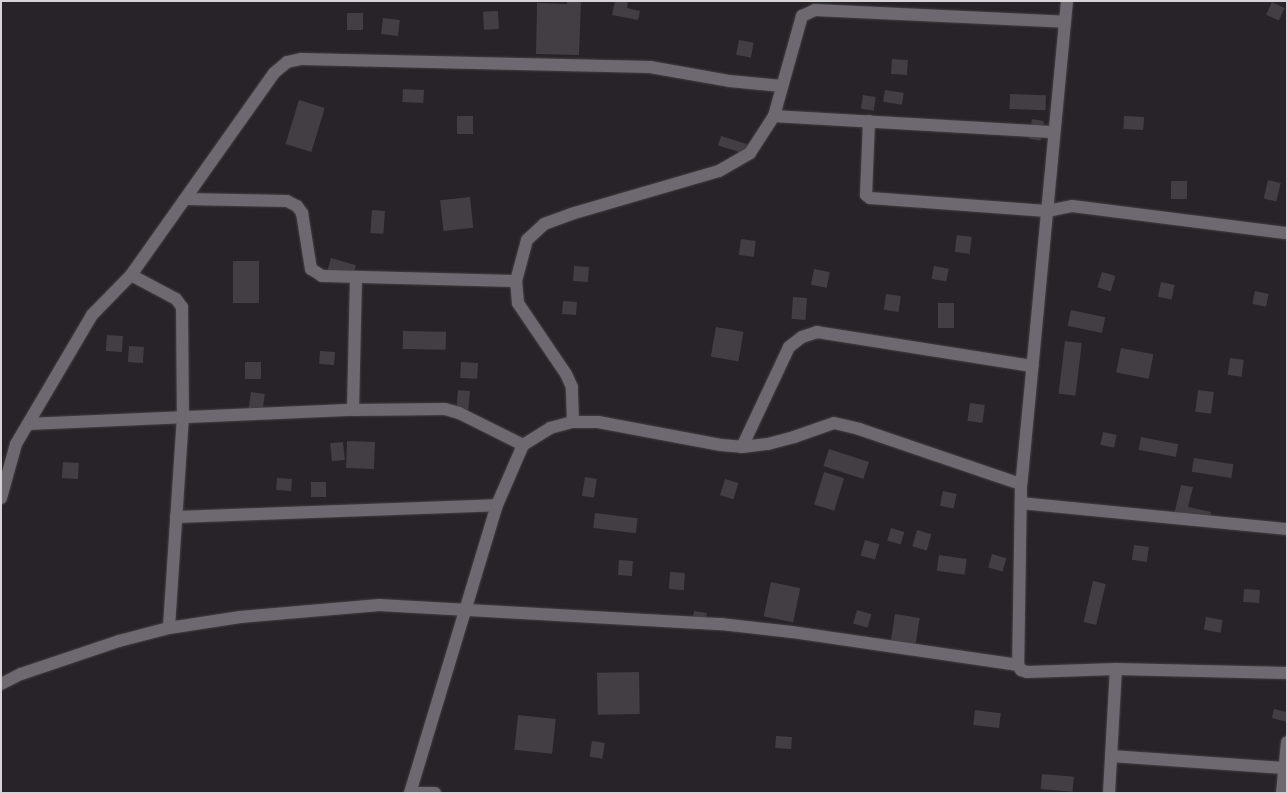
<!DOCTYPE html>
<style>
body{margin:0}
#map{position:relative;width:1288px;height:794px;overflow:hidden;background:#272329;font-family:"Public Sans",sans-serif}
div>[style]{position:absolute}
.building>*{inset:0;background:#433e44;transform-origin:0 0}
.roads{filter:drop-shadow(0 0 1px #434044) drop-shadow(0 0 1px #434044)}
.street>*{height:12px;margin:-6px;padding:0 6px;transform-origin:6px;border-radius:6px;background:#6e6970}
span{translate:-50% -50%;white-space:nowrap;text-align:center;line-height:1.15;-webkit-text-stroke:4px #1e191f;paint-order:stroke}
.frame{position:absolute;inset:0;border:2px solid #d6d3d7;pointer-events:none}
</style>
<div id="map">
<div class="building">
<i style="clip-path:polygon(567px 1px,581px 1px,579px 55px,536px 54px,537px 3px,567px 4px)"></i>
<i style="clip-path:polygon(615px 1px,628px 1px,627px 8px,640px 11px,638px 20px,612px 15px)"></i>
<i style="left:1272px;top:2px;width:14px;height:14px;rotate:25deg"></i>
<i style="left:498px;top:11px;width:18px;height:15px;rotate:87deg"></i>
<i style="left:347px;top:13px;width:16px;height:17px"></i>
<i style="left:383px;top:18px;width:17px;height:16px;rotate:7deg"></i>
<i style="left:739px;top:40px;width:15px;height:15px;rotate:11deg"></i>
<i style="left:892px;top:59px;width:16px;height:15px;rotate:4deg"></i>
<i style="left:403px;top:89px;width:21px;height:13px;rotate:3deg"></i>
<i style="left:885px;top:90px;width:19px;height:12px;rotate:9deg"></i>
<i style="left:1010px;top:94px;width:36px;height:15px;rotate:2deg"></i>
<i style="left:863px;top:95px;width:13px;height:14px;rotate:9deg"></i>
<i style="left:299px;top:100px;width:27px;height:46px;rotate:17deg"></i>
<i style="left:457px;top:116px;width:16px;height:18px"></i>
<i style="left:1124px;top:116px;width:20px;height:13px;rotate:3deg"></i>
<i style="left:1032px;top:119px;width:12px;height:20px;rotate:9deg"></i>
<i style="left:721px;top:136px;width:28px;height:10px;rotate:17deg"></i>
<i style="left:1268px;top:180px;width:13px;height:19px;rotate:13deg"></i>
<i style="left:1171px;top:181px;width:16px;height:18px"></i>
<i style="left:470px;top:197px;width:31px;height:30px;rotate:84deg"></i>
<i style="left:372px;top:210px;width:13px;height:23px;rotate:4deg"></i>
<i style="left:957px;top:235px;width:15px;height:17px;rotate:8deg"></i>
<i style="left:741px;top:239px;width:15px;height:16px;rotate:8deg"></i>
<i style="left:331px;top:258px;width:26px;height:15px;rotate:16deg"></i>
<i style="left:233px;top:261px;width:26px;height:42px"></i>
<i style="left:574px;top:266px;width:15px;height:15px;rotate:4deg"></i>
<i style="left:934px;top:266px;width:15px;height:13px;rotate:11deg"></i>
<i style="left:814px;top:269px;width:16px;height:16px;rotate:11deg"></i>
<i style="left:1102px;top:272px;width:14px;height:16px;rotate:17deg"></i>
<i style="left:1161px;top:282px;width:14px;height:15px;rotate:12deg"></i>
<i style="left:1255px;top:291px;width:14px;height:13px;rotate:12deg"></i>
<i style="left:886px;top:294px;width:15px;height:16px;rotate:8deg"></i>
<i style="left:793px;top:297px;width:14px;height:22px;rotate:4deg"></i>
<i style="left:563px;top:301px;width:14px;height:13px;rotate:4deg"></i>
<i style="left:938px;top:303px;width:16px;height:25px"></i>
<i style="left:1071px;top:310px;width:35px;height:16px;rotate:12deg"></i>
<i style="left:716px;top:327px;width:28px;height:30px;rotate:10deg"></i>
<i style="left:403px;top:331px;width:43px;height:18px;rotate:1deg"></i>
<i style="left:107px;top:335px;width:16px;height:16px;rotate:4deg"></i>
<i style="left:1065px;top:341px;width:17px;height:53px;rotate:7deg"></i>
<i style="left:129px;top:346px;width:15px;height:16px;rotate:4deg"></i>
<i style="left:1121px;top:348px;width:33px;height:25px;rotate:11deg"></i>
<i style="left:320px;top:351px;width:15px;height:13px;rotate:4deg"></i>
<i style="left:1230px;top:358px;width:14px;height:17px;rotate:8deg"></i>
<i style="left:245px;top:362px;width:16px;height:17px"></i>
<i style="left:461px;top:362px;width:17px;height:16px;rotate:3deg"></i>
<i style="left:458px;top:390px;width:12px;height:24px;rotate:5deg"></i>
<i style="left:1198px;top:390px;width:16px;height:22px;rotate:7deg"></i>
<i style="left:251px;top:392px;width:14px;height:17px;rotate:8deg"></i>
<i style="left:970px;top:403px;width:15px;height:18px;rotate:8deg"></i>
<i style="left:1103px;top:432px;width:14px;height:13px;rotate:12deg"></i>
<i style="left:1141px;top:437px;width:38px;height:13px;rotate:11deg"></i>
<i style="left:347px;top:441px;width:28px;height:27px;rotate:2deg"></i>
<i style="left:343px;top:442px;width:18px;height:13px;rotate:84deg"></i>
<i style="left:829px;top:449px;width:42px;height:18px;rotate:18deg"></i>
<i style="left:1194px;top:458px;width:40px;height:14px;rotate:9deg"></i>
<i style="left:63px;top:462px;width:16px;height:16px;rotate:4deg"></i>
<i style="left:824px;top:472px;width:21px;height:34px;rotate:17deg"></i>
<i style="left:585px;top:477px;width:12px;height:19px;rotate:9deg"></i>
<i style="left:277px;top:478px;width:15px;height:12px;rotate:4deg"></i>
<i style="left:725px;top:479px;width:14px;height:17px;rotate:17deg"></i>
<i style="left:311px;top:482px;width:15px;height:15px"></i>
<i style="clip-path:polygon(1181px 485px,1193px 487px,1188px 507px,1211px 512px,1208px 527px,1173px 519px)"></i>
<i style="left:943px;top:491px;width:14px;height:15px;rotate:12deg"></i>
<i style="left:595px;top:513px;width:43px;height:15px;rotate:7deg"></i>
<i style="left:891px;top:528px;width:14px;height:13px;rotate:17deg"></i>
<i style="left:917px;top:530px;width:15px;height:17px;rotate:16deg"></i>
<i style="left:865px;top:540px;width:15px;height:16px;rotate:16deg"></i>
<i style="left:1134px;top:545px;width:15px;height:15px;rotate:8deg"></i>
<i style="left:992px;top:554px;width:15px;height:14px;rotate:16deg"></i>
<i style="left:939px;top:555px;width:28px;height:16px;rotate:8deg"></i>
<i style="left:619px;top:560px;width:14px;height:15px;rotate:4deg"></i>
<i style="left:670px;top:572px;width:15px;height:17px;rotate:4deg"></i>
<i style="left:1093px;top:581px;width:13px;height:42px;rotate:13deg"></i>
<i style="left:771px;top:582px;width:30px;height:35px;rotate:12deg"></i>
<i style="left:1244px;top:589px;width:16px;height:13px;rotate:4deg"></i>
<i style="left:857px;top:610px;width:15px;height:14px;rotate:16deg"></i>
<i style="left:694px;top:611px;width:13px;height:12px;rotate:9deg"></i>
<i style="left:895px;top:614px;width:25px;height:39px;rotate:9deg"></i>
<i style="left:1206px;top:617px;width:17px;height:13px;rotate:10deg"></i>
<i style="left:639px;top:672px;width:42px;height:42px;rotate:89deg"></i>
<i style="clip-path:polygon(1274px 709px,1287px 712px,1287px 722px,1272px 718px)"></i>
<i style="left:975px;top:710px;width:26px;height:15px;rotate:7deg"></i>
<i style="left:518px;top:715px;width:38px;height:35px;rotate:6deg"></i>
<i style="left:776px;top:736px;width:16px;height:12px;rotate:4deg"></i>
<i style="left:592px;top:741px;width:13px;height:16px;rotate:9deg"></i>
<i style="left:1042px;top:774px;width:32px;height:15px;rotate:5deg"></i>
</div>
<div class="roads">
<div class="street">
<i style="left:1067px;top:1px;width:485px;rotate:95.4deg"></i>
<i style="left:1021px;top:484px;width:181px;rotate:90.9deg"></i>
<i style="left:1018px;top:665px;width:6px;rotate:59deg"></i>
<i style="left:1021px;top:670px;width:6px;rotate:18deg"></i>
<i style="left:1027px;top:672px;width:89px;rotate:-1.9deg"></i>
<i style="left:1116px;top:669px;width:171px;rotate:1.3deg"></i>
<i style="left:774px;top:116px;width:280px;rotate:3.3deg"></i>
<i style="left:869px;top:121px;width:74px;rotate:92.3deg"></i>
<i style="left:866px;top:195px;width:5px;rotate:37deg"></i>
<i style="left:870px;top:198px;width:177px;rotate:4.2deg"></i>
<i style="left:1047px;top:211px;width:25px;rotate:-11deg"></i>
<i style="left:1072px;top:206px;width:217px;rotate:7.2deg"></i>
<i style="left:185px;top:199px;width:102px;rotate:1.1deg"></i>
<i style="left:287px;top:201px;width:11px;rotate:27deg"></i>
<i style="left:297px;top:206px;width:9px;rotate:54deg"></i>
<i style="left:302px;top:213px;width:57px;rotate:80.9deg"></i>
<i style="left:311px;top:269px;width:13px;rotate:32deg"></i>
<i style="left:322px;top:276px;width:194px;rotate:1.5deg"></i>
<i style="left:131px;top:275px;width:51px;rotate:28.1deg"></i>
<i style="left:176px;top:299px;width:10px;rotate:53deg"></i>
<i style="left:182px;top:307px;width:109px;rotate:89.5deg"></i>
<i style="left:183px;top:416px;width:212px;rotate:93.8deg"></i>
<i style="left:353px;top:410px;width:133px;rotate:-88.7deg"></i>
<i style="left:573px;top:422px;width:35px;rotate:-92deg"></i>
<i style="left:572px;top:387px;width:14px;rotate:-115deg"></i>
<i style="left:566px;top:374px;width:86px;rotate:-124.1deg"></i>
<i style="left:518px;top:303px;width:22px;rotate:-95deg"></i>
<i style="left:516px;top:281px;width:42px;rotate:-75deg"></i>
<i style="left:527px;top:240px;width:23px;rotate:-43deg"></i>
<i style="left:544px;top:224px;width:29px;rotate:-20deg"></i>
<i style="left:571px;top:214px;width:154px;rotate:-16.2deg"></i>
<i style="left:719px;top:171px;width:36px;rotate:-30deg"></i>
<i style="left:750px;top:153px;width:44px;rotate:-57deg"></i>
<i style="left:774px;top:116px;width:104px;rotate:-74.4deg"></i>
<i style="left:802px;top:16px;width:14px;rotate:-25deg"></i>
<i style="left:815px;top:10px;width:250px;rotate:2.7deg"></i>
<i style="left:28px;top:424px;width:325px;rotate:-2.5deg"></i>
<i style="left:353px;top:410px;width:92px;rotate:-0.6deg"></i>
<i style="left:445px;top:409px;width:15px;rotate:16deg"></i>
<i style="left:459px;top:413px;width:72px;rotate:26.6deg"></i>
<i style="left:742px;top:447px;width:110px;rotate:-64.8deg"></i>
<i style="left:789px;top:347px;width:16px;rotate:-38deg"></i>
<i style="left:802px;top:337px;width:16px;rotate:-18deg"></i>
<i style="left:817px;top:332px;width:218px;rotate:9deg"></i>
<i style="left:1px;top:498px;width:56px;rotate:-74.5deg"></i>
<i style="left:16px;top:444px;width:150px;rotate:-59.5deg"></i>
<i style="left:92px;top:315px;width:56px;rotate:-45.7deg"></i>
<i style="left:131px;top:275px;width:247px;rotate:-54.7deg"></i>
<i style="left:274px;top:73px;width:17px;rotate:-40deg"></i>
<i style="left:287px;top:62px;width:14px;rotate:-12deg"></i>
<i style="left:301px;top:59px;width:349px;rotate:1.3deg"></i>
<i style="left:650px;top:67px;width:80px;rotate:10deg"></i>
<i style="left:729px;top:81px;width:53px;rotate:5.4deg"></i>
<i style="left:1021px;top:503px;width:267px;rotate:5.6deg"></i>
<i style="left:176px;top:517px;width:321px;rotate:-2.1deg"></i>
<i style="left:1px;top:684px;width:22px;rotate:-27deg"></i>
<i style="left:21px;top:674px;width:103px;rotate:-18.6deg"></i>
<i style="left:119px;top:641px;width:52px;rotate:-14.6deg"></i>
<i style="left:169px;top:628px;width:72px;rotate:-8.8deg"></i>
<i style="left:240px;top:617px;width:140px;rotate:-4.9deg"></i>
<i style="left:379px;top:605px;width:343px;rotate:3.2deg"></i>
<i style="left:721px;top:624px;width:71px;rotate:6.4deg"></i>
<i style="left:792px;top:632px;width:228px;rotate:8.3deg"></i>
<i style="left:1111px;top:756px;width:173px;rotate:4deg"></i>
<i style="left:410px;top:793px;width:301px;rotate:-73.2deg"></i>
<i style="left:497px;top:505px;width:65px;rotate:-66.6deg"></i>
<i style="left:523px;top:445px;width:32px;rotate:-32deg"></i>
<i style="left:550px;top:428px;width:24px;rotate:-15deg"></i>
<i style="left:573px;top:422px;width:25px"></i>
<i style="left:598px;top:422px;width:125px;rotate:10.6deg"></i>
<i style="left:721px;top:445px;width:21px;rotate:5deg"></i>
<i style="left:742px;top:447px;width:26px;rotate:-7deg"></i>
<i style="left:768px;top:444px;width:27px;rotate:-15deg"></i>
<i style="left:794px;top:437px;width:42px;rotate:-19.3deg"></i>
<i style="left:834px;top:423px;width:26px;rotate:13deg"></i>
<i style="left:859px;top:429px;width:171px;rotate:18.8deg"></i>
<i style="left:410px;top:793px;width:25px"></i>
<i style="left:1109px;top:793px;width:124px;rotate:-86.8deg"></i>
<i style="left:1282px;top:793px;width:51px;rotate:-84.4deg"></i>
</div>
</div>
<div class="frame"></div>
</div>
